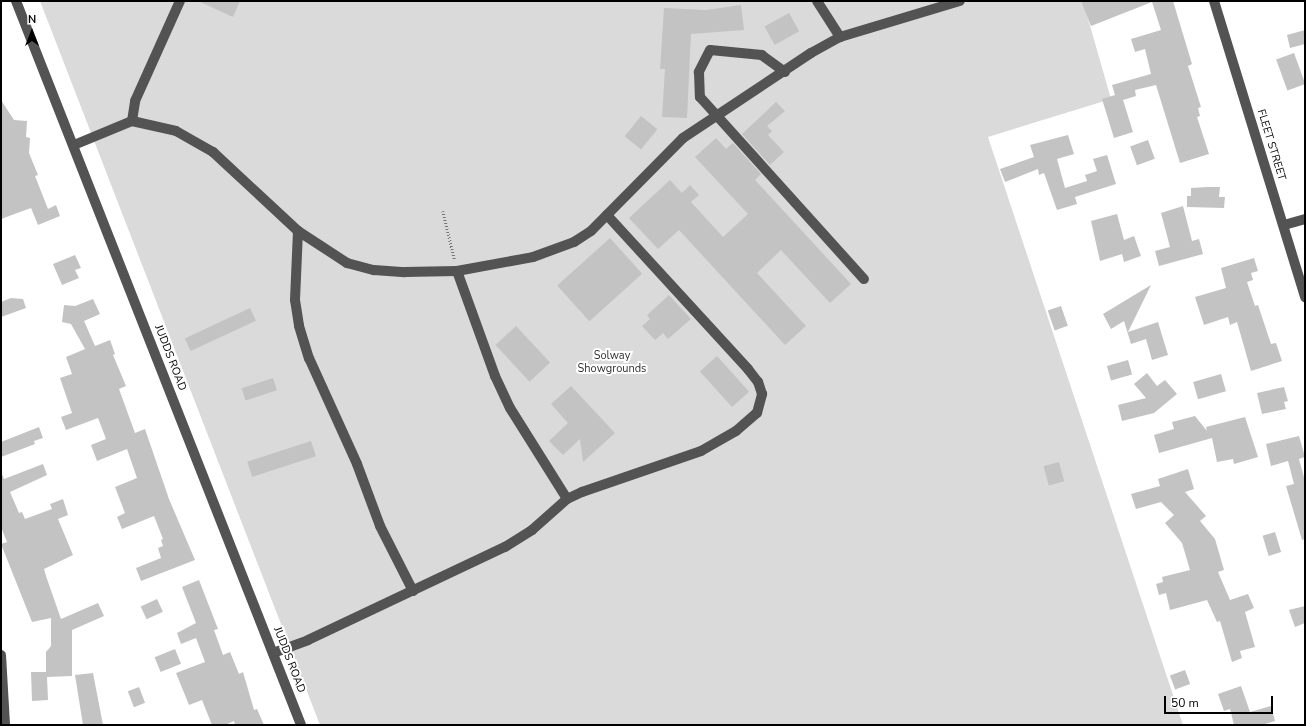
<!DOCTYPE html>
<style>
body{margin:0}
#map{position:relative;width:1306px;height:726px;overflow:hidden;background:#fff;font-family:"Nunito Sans",sans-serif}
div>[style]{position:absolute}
.green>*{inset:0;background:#dadada}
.building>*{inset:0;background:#c3c3c3;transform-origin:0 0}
.path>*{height:2.5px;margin-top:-1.25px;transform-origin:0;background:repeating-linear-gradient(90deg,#757575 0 1px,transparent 0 3px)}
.minor>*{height:10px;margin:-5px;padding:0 5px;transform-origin:5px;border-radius:5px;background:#535353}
span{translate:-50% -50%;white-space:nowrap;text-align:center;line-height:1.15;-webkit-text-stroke:4px #fff;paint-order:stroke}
.street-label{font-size:11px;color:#000}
.park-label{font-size:11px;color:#313131}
.frame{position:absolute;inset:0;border:2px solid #000;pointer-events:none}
.north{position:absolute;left:12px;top:12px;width:40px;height:40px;-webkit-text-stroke:3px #fff;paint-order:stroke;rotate:0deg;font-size:11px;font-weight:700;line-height:16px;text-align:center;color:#000}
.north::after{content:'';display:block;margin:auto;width:14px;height:18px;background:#000;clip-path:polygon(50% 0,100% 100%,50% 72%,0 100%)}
.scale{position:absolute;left:1164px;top:696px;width:109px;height:18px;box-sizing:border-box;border:2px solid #000;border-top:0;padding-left:5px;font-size:12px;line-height:14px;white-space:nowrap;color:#000;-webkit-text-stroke:3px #fff;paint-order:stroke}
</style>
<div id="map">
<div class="green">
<i style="clip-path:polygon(40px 1px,1083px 1px,1111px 99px,988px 137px,1183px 725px,320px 725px)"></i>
</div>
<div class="building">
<i style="clip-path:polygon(198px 1px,240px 1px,233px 17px)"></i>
<i style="clip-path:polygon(1081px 1px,1173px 1px,1192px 64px,1188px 66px,1201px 107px,1198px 108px,1200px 116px,1197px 117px,1209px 154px,1180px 163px,1156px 85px,1135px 90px,1136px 96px,1123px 100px,1133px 132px,1114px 138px,1102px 99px,1115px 95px,1112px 85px,1151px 74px,1145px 49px,1135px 52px,1131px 39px,1161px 30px,1152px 2px,1091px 26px)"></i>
<i style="clip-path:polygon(741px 5px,744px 30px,691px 34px,687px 118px,662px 117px,665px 69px,660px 69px,664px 8px,706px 10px)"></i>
<i style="left:789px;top:13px;width:21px;height:28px;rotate:61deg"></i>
<i style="clip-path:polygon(1305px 30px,1305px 44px,1290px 48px,1287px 35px)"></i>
<i style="left:1294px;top:53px;width:33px;height:19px;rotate:70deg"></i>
<i style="clip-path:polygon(1px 100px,14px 120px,27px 121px,26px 137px,30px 138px,29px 153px,38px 175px,35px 176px,48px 209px,56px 205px,60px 216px,38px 225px,31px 208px,1px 219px)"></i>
<i style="clip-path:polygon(776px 102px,785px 111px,767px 126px,772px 131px,768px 135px,784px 152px,770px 165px,742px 134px)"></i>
<i style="left:641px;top:116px;width:21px;height:26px;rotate:39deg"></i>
<i style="clip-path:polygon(1068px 135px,1074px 154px,1057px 159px,1065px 188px,1087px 181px,1085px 175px,1097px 171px,1093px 159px,1107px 155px,1116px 184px,1075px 197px,1077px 204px,1057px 210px,1044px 173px,1039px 175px,1038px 169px,1005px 182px,1000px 169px,1034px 157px,1030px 145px)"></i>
<i style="clip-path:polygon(716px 138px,726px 149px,733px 143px,761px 174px,755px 180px,851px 284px,830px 303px,781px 250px,757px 273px,806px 326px,785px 345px,679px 230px,658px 249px,629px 218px,670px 180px,682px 193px,690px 185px,699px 195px,691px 202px,723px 237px,748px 214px,695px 157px)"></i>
<i style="left:1148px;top:140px;width:20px;height:19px;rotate:70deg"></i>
<i style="clip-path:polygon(1207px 187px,1220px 187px,1219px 197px,1225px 197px,1224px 208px,1187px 207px,1187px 196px,1191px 196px,1191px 188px)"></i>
<i style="clip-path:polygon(1183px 206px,1192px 241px,1199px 239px,1203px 254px,1159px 266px,1155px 251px,1170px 247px,1161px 213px)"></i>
<i style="clip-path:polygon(1117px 214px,1124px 240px,1134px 236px,1141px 256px,1124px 262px,1122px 254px,1100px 261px,1091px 221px)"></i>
<i style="left:610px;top:238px;width:48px;height:71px;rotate:48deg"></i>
<i style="clip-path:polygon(75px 255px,81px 268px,75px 270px,79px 278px,62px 285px,53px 264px)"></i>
<i style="clip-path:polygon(1254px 258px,1258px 271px,1251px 273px,1253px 280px,1247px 282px,1255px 306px,1258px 305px,1271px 344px,1276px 343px,1282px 361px,1251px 371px,1237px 322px,1230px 325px,1228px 317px,1204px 325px,1195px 297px,1226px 288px,1221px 268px)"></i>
<i style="clip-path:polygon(1151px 285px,1128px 332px,1158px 322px,1168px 355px,1152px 360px,1146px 339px,1131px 344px,1124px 321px,1111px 329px,1103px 314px)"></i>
<i style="clip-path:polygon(669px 295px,691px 319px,668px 339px,663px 333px,655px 340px,642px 326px,650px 319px,647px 315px)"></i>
<i style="clip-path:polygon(11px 298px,23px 299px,26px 308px,1px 317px,1px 302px)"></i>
<i style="clip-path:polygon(93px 299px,100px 314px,84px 321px,95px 346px,110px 340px,115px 354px,113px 355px,126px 386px,119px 389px,135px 433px,145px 429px,169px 499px,195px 560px,141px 581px,136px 568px,161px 558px,158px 548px,163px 546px,161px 540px,163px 539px,154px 516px,122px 529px,117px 517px,125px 513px,115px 487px,137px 478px,127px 449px,97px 461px,91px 445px,106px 439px,98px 418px,66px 430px,61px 417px,72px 413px,60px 378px,72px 374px,66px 357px,85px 349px,71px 324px,62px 322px,64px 305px,75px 306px)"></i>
<i style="left:1061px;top:306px;width:21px;height:14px;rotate:71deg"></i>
<i style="left:250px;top:308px;width:14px;height:72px;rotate:65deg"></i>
<i style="left:516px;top:326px;width:50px;height:28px;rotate:47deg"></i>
<i style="left:717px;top:356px;width:48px;height:23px;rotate:48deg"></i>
<i style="left:1128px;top:360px;width:15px;height:22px;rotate:74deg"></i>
<i style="clip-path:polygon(1147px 373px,1157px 386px,1165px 380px,1177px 394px,1154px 413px,1122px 421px,1118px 405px,1146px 398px,1134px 384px)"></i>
<i style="left:1221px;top:374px;width:18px;height:29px;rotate:74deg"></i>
<i style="left:273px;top:378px;width:13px;height:33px;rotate:72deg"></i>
<i style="clip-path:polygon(571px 386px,615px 433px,583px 462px,580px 439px,563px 455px,549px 441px,568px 423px,551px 404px)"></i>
<i style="clip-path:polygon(1284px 387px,1288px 401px,1284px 402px,1286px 409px,1262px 414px,1257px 393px)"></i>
<i style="clip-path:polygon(1195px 416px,1207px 431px,1206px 427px,1245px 417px,1258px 457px,1234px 464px,1233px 459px,1217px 462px,1212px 438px,1159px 453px,1154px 435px,1174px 429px,1172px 422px)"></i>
<i style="clip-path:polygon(39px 427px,43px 438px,34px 441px,35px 444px,1px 457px,1px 442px)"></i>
<i style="clip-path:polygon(1299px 436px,1305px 457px,1299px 459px,1305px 481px,1305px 539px,1302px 540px,1286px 486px,1294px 484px,1288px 461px,1271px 466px,1266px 444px)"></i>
<i style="left:311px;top:441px;width:16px;height:67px;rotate:72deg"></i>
<i style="left:1059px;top:462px;width:20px;height:16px;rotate:75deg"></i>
<i style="clip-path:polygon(43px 464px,47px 475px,10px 492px,19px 513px,22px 512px,25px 519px,52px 509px,50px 504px,63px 499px,68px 515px,58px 519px,73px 555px,44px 569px,46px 576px,61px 619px,98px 603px,104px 616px,72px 630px,72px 676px,47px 677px,48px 700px,32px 701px,31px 672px,46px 672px,46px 652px,51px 646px,51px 618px,32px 622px,1px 544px,7px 542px,1px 527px,1px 472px,4px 479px)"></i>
<i style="clip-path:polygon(1188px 469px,1194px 489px,1185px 492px,1206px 516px,1200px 521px,1215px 539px,1224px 570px,1218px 572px,1230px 600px,1248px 594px,1254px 608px,1245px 612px,1255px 647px,1240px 651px,1242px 658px,1232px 662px,1220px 621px,1217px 622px,1207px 600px,1170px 610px,1166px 593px,1159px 595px,1156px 584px,1163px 582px,1162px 577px,1190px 570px,1182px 543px,1165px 523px,1174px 515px,1161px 502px,1136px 509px,1131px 494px,1160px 486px,1158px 479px)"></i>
<i style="left:1275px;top:532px;width:21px;height:13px;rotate:73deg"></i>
<i style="clip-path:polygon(199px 580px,218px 629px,214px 630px,223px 655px,230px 652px,239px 674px,243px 672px,254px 710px,257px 709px,264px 725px,235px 725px,234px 721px,225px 725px,212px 725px,202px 700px,189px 705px,176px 673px,205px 662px,196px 638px,181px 644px,177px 633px,196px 623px,182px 587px)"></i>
<i style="left:157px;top:599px;width:14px;height:18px;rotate:65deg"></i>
<i style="clip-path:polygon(1305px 606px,1305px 623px,1295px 627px,1289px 610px)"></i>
<i style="left:175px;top:649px;width:16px;height:22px;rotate:68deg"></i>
<i style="left:1185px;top:670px;width:15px;height:16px;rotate:70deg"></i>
<i style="clip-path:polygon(93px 673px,103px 725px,83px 725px,75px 675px)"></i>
<i style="clip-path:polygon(1241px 686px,1250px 712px,1271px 706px,1275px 721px,1262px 725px,1234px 725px,1230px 709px,1224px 711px,1218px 694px)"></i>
<i style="left:139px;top:687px;width:17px;height:12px;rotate:69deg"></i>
</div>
<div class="path">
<i style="left:443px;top:211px;width:51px;rotate:76.5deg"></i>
</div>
<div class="minor">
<i style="left:16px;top:1px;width:778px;rotate:68.51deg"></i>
<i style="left:817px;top:1px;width:43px;rotate:57.4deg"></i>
<i style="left:1214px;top:1px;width:310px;rotate:72.9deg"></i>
<i style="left:785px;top:72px;width:29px;rotate:-144deg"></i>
<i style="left:762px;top:55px;width:52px;rotate:-174.5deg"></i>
<i style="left:710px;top:50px;width:25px;rotate:117deg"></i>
<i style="left:699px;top:72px;width:25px;rotate:88deg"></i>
<i style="left:700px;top:97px;width:245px;rotate:48deg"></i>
<i style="left:132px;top:121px;width:20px;rotate:-81deg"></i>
<i style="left:135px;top:101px;width:110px;rotate:-65.8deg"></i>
<i style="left:74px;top:145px;width:63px;rotate:-22.5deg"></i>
<i style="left:132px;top:121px;width:45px;rotate:12.8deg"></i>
<i style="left:176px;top:131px;width:43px;rotate:29.6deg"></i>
<i style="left:213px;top:152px;width:116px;rotate:42.9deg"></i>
<i style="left:298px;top:231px;width:59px;rotate:33.1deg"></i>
<i style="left:347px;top:263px;width:28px;rotate:15deg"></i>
<i style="left:374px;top:270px;width:31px;rotate:4deg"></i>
<i style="left:405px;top:272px;width:52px;rotate:-1.1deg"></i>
<i style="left:457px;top:271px;width:77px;rotate:-10.4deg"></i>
<i style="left:533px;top:257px;width:44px;rotate:-20.1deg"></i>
<i style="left:574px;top:242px;width:20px;rotate:-33deg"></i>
<i style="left:591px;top:231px;width:131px;rotate:-45.3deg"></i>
<i style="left:683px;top:138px;width:154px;rotate:-33.6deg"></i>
<i style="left:811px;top:53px;width:33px;rotate:-29deg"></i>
<i style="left:840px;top:37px;width:125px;rotate:-16.7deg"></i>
<i style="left:1284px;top:225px;width:22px;rotate:-16deg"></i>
<i style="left:298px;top:231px;width:69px;rotate:92.5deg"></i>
<i style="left:295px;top:300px;width:26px;rotate:81deg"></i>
<i style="left:299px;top:326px;width:34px;rotate:73deg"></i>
<i style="left:309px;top:358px;width:116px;rotate:65.6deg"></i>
<i style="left:357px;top:464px;width:66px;rotate:69.6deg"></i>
<i style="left:380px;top:526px;width:73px;rotate:63.1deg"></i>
<i style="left:457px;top:271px;width:112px;rotate:70.1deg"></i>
<i style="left:495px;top:376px;width:35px;rotate:65deg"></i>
<i style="left:510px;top:408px;width:107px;rotate:57.9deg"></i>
<i style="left:273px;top:653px;width:37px;rotate:-20deg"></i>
<i style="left:308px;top:640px;width:218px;rotate:-25.3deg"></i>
<i style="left:505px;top:547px;width:32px;rotate:-32deg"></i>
<i style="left:532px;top:530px;width:47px;rotate:-41.5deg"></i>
<i style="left:567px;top:499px;width:17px;rotate:-25deg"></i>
<i style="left:582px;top:492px;width:126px;rotate:-19deg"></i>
<i style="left:701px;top:451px;width:40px;rotate:-29.7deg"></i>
<i style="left:736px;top:431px;width:28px;rotate:-41deg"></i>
<i style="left:757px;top:413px;width:20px;rotate:-75deg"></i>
<i style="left:762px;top:394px;width:13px;rotate:-108deg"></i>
<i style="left:758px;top:382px;width:16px;rotate:-128deg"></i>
<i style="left:748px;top:369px;width:209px;rotate:-132.5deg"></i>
<i style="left:1px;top:655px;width:70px;rotate:86.7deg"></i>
</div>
<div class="street-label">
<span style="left:1271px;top:145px;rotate:73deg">FLEET STREET</span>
<span style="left:170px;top:358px;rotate:69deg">JUDDS ROAD</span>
<span style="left:289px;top:660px;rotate:69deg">JUDDS ROAD</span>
</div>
<div class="park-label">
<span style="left:612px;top:363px">Solway<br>Showgrounds</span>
</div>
<div class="frame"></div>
<div class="north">N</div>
<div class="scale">50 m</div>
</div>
